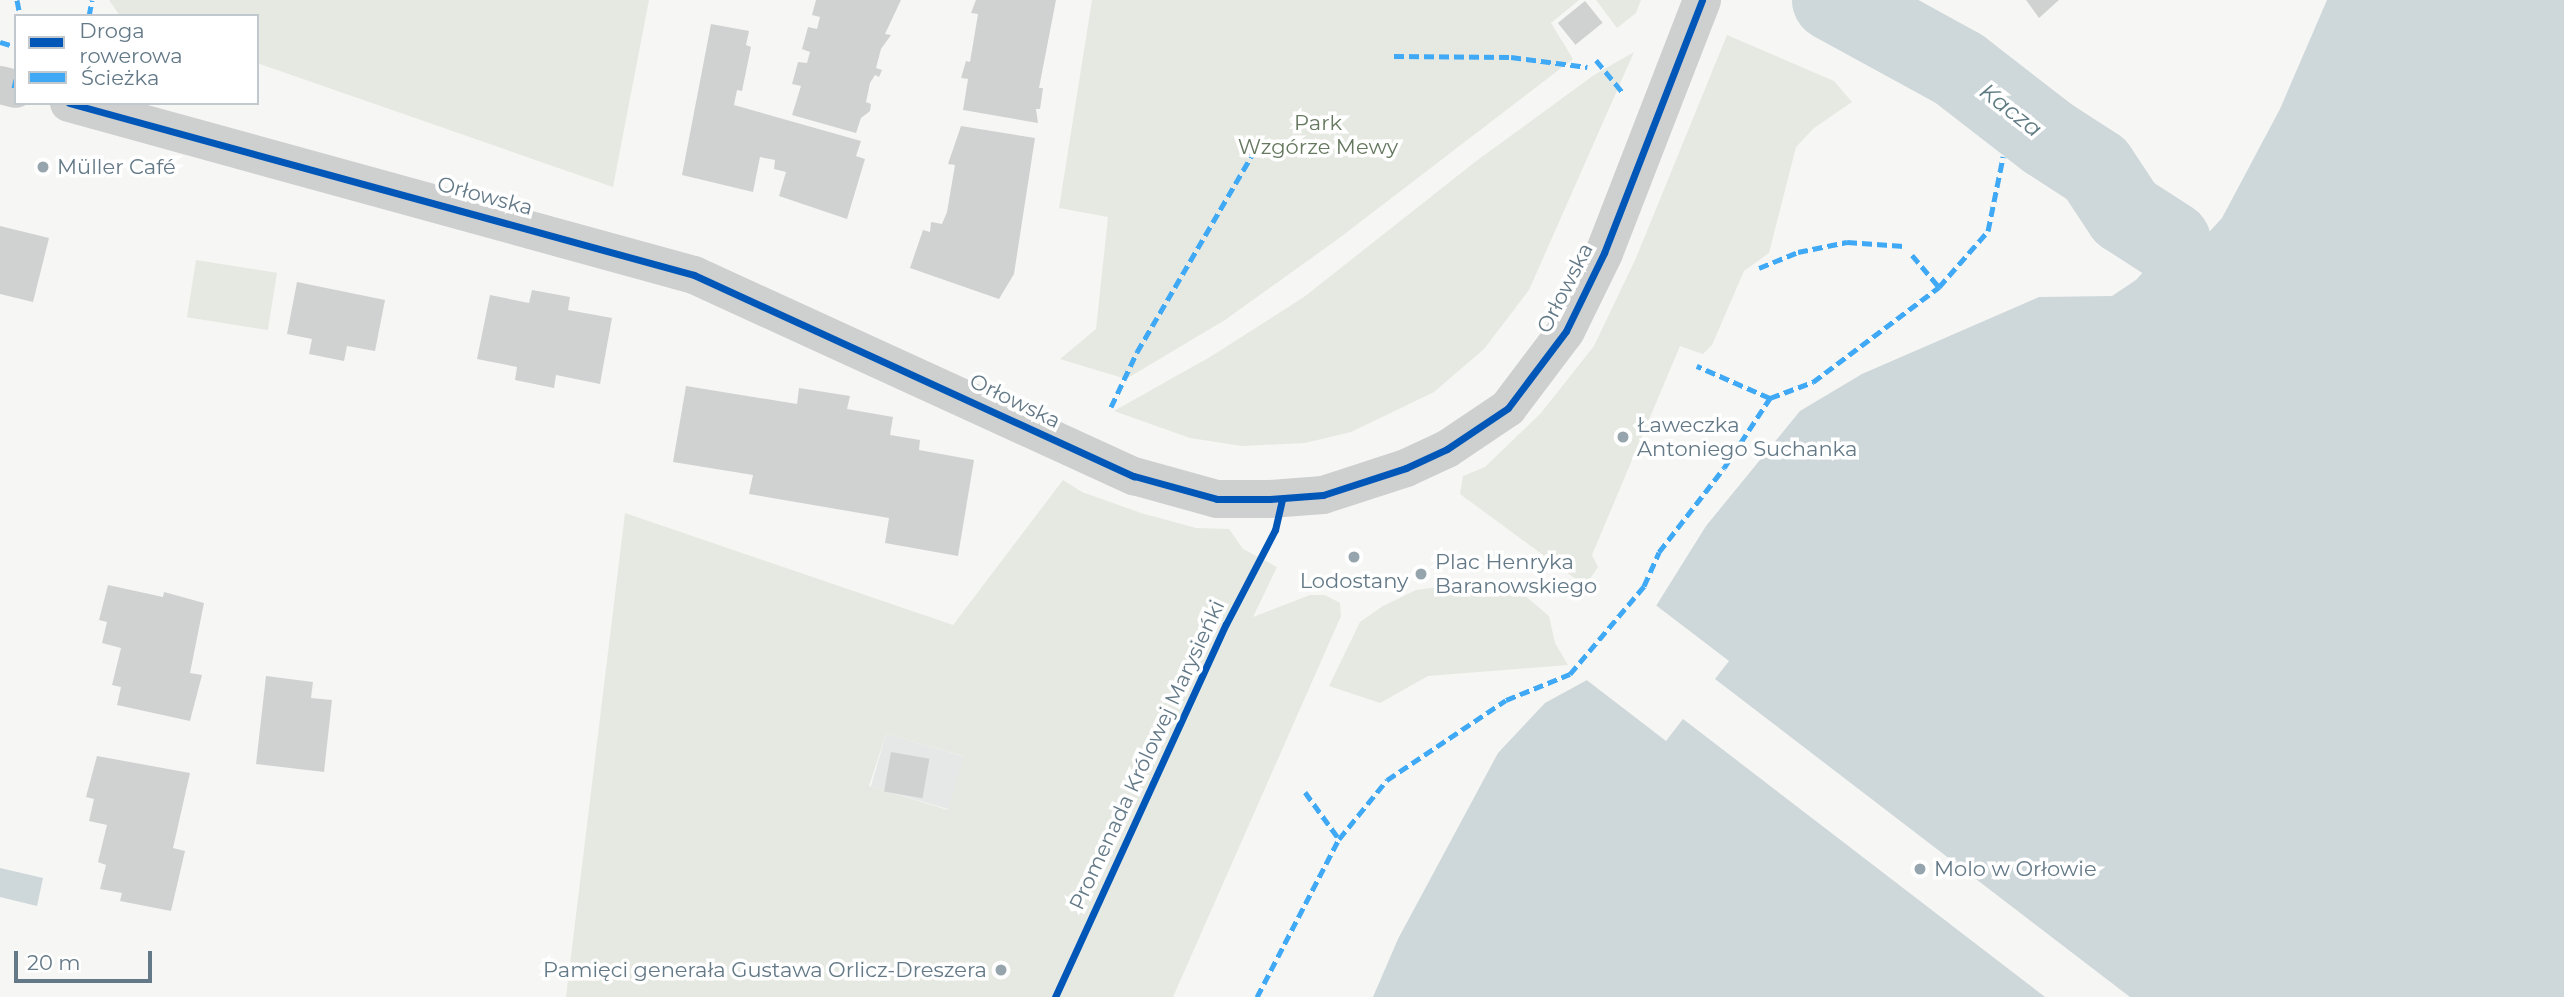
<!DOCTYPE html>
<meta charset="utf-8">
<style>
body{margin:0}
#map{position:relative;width:2564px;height:997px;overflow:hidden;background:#f6f6f4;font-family:Montserrat,sans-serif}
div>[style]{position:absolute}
.built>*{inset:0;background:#e6e7e7;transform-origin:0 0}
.green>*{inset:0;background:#e6e9e2;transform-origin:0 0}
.water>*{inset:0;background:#ced7d9}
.pier>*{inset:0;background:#f6f6f4}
.river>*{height:82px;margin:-41px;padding:0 41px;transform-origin:41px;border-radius:41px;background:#ced7d9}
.building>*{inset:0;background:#d0d2d2;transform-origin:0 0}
.minor>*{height:38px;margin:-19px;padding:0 19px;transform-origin:19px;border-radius:19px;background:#cecfcf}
.quiet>*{height:5px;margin-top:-2.5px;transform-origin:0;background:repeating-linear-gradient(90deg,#3fa9f5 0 10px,transparent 0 15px)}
.cycleway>*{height:7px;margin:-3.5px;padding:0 3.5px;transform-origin:3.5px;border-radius:3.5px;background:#0057b8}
.dots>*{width:19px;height:19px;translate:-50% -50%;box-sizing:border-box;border:4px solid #fff;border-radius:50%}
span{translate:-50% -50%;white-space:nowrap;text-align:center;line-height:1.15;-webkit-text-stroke:7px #fff;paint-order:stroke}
.park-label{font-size:21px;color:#65785f}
.poi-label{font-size:21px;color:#637987}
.left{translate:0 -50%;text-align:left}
.right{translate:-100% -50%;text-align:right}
.street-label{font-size:21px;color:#637987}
.water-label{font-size:23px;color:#5f7b83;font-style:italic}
.legend{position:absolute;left:14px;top:14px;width:245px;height:91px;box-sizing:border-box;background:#fff;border:2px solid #c1c9cf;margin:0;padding:9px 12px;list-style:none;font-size:21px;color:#637987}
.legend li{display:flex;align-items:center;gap:14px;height:35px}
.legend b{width:35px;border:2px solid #c1c9cf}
.scale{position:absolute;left:14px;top:951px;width:138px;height:32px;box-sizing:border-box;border:4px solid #637987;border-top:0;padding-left:9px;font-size:21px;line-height:24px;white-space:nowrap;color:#637987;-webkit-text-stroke:5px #fff;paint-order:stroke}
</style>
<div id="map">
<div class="built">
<i style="left:886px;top:734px;width:82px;height:55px;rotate:16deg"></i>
</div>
<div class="green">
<i style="clip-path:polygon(109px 0,649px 0,613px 187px,257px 63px,257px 16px,120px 16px)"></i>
<i style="clip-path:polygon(1092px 0,1579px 0,1551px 23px,1573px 59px,1338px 239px,1225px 320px,1126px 379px,1060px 359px,1096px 329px,1108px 217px,1059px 208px)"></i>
<i style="clip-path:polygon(1596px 0,1641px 0,1636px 13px,1617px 28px)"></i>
<i style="clip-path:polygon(1727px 35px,1834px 81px,1852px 102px,1814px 128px,1796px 147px,1769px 253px,1744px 271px,1712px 345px,1703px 354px,1680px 346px,1592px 555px,1598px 567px,1585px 586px,1460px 494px,1463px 476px,1485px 467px,1541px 413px,1594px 346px,1636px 258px)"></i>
<i style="clip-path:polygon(1634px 52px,1529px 290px,1484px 349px,1434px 392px,1351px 432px,1305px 443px,1242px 446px,1190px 438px,1114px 411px,1210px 357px,1304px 297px,1475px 162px,1594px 75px)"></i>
<i style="left:196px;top:260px;width:82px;height:58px;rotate:9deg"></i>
<i style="clip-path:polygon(evenodd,1063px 480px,1082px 492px,1141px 513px,1196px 528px,1229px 529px,1243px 549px,1277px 567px,1253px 617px,1310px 595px,1325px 595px,1340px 603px,1341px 616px,1173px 997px,566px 997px,625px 513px,953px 625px,1063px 480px,886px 734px,964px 756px,948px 810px,869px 786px,886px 734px)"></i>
<i style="clip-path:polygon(1487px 581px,1518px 590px,1549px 616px,1555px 643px,1568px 665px,1428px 676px,1380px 703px,1329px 686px,1360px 622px,1383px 606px,1416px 590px)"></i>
</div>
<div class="water">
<i style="clip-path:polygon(2327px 0,2564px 0,2564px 997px,1373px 997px,1398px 939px,1498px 753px,1545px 703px,1587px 680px,1656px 606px,1706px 526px,1800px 411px,1862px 374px,2039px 297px,2112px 296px,2136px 280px,2170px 242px,2189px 234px,2200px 242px,2222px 218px,2280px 109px)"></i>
<i style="clip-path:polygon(0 868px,43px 878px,37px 906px,0 897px)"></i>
</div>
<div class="pier">
<i style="clip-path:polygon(1653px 603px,1729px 661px,1715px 679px,2130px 997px,2045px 997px,1683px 719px,1666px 741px,1584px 678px)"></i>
</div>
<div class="river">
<i style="left:1833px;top:0;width:144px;rotate:28.7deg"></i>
<i style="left:1959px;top:69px;width:113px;rotate:37.8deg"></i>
<i style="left:2048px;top:138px;width:57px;rotate:32.9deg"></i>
<i style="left:2096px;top:169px;width:53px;rotate:56.6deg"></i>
<i style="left:2125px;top:213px;width:54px;rotate:32.8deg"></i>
</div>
<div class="building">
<i style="clip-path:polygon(816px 0,901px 0,885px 34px,891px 35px,881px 49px,876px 68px,882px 70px,879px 77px,875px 75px,870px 83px,866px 102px,871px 104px,870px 111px,861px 118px,856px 133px,792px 115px,801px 86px,792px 84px,798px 62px,807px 63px,810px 52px,802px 49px,808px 27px,817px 29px,820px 17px,812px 15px)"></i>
<i style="clip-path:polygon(976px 0,1056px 0,1039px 88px,1043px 88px,1040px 109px,1036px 109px,1038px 123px,963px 110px,968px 79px,961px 78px,966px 61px,970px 62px,978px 14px,971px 13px)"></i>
<i style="clip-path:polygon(2026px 0,2059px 0,2039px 18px)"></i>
<i style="left:1585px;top:1px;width:28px;height:35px;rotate:51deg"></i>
<i style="clip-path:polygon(711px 24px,749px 31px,746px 45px,751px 47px,742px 91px,737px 90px,734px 105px,861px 141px,856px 156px,865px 159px,847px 219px,779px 196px,786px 172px,774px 169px,775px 160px,760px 157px,753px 192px,682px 175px)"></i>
<i style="clip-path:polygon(961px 126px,1035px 138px,1014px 274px,999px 299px,910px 268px,923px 230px,930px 232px,931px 222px,942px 224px,947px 212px,955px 165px,948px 164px)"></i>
<i style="clip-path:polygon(0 226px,49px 238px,33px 302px,0 294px)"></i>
<i style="clip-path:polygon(297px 282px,385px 300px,375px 351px,347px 346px,344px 361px,309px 354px,312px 339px,287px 334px)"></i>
<i style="clip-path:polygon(532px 290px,570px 297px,568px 310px,612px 318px,600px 384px,556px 375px,554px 388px,515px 380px,517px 367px,477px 359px,490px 295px,529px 303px)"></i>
<i style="clip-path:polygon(686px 386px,797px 404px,799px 388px,850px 396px,847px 409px,893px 417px,890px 435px,920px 440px,919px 450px,974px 460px,958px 556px,885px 543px,889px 518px,749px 494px,753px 475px,673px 462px)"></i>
<i style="clip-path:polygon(108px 585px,163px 597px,164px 592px,204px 603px,190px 673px,202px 675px,190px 721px,117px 705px,121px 687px,112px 685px,121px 648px,102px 643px,107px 622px,99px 620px)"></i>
<i style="clip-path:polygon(266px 676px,313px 682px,311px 698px,332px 700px,324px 772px,256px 764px)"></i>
<i style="left:891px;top:752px;width:39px;height:40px;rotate:10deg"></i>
<i style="clip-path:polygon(97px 756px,190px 773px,173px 848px,185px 851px,171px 911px,120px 901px,122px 893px,100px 889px,106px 865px,98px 862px,107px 825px,89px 821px,94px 799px,86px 797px)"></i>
</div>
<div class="minor">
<i style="left:0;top:85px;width:16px;rotate:14deg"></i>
<i style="left:69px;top:103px;width:648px;rotate:15.39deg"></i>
<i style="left:694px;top:275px;width:484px;rotate:24.6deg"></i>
<i style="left:1134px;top:476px;width:86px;rotate:15.5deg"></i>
<i style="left:1217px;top:499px;width:53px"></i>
<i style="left:1270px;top:499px;width:53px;rotate:-4.3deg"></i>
<i style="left:1323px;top:495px;width:87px;rotate:-18deg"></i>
<i style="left:1406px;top:468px;width:45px;rotate:-24.9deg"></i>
<i style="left:1447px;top:449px;width:73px;rotate:-33.9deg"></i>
<i style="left:1508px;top:408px;width:96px;rotate:-53deg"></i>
<i style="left:1566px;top:331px;width:87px;rotate:-64deg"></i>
<i style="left:1604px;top:253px;width:271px;rotate:-68.8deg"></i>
</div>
<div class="quiet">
<i style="left:17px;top:0;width:16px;rotate:79deg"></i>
<i style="left:89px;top:16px;width:16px;rotate:-79deg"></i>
<i style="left:0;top:42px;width:17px;rotate:17deg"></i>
<i style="left:1394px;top:56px;width:117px;rotate:0.5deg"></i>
<i style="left:1511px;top:57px;width:77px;rotate:7.5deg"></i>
<i style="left:1596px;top:60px;width:43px;rotate:50.7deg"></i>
<i style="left:14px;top:88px;width:9px;rotate:-77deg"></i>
<i style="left:1912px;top:255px;width:42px;rotate:49.8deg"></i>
<i style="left:1759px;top:268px;width:42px;rotate:-22.3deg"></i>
<i style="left:1798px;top:252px;width:50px;rotate:-11.5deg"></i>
<i style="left:1847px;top:242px;width:57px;rotate:4deg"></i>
<i style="left:1770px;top:398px;width:46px;rotate:-20.4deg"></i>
<i style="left:1813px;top:382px;width:158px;rotate:-37deg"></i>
<i style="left:1939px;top:287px;width:74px;rotate:-48.8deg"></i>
<i style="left:1988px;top:231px;width:76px;rotate:-78.5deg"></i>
<i style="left:1111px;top:407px;width:61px;rotate:-64.7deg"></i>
<i style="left:1137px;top:352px;width:240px;rotate:-59.7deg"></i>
<i style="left:1305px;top:792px;width:58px;rotate:54.1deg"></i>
<i style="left:1257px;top:997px;width:178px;rotate:-62.6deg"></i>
<i style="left:1339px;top:839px;width:76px;rotate:-50.9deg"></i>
<i style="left:1387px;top:780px;width:143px;rotate:-33.9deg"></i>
<i style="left:1506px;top:700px;width:69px;rotate:-22.1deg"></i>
<i style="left:1570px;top:674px;width:115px;rotate:-49.9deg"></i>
<i style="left:1644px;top:586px;width:37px;rotate:-66deg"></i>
<i style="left:1659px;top:552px;width:106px;rotate:-52.3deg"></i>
<i style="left:1724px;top:468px;width:84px;rotate:-56.7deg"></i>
<i style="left:1770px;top:398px;width:80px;rotate:-156.3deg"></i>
</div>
<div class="cycleway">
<i style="left:69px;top:103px;width:648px;rotate:15.39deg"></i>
<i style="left:694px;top:275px;width:484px;rotate:24.6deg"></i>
<i style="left:1134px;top:476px;width:86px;rotate:15.5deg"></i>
<i style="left:1217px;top:499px;width:53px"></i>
<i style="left:1270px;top:499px;width:53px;rotate:-4.3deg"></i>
<i style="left:1323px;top:495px;width:87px;rotate:-18deg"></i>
<i style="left:1406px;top:468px;width:45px;rotate:-24.9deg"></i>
<i style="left:1447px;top:449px;width:73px;rotate:-33.9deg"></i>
<i style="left:1508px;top:408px;width:96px;rotate:-53deg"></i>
<i style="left:1566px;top:331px;width:87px;rotate:-64deg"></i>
<i style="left:1604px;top:253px;width:271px;rotate:-68.8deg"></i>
<i style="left:1055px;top:997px;width:410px;rotate:-65.4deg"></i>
<i style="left:1226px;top:624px;width:106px;rotate:-62.5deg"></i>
<i style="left:1275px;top:530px;width:32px;rotate:-77deg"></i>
</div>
<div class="dots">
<i style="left:43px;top:167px;background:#96a5ad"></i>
<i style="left:1623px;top:437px;background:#96a5ad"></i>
<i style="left:1354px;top:557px;background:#96a5ad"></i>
<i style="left:1421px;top:574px;background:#96a5ad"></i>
<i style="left:1920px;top:869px;background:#96a5ad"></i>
<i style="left:1001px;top:970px;background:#96a5ad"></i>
</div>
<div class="park-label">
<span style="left:1318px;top:135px">Park<br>Wzgórze Mewy</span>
</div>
<div class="poi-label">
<span class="left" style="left:57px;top:167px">Müller Café</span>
<span class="left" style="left:1637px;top:437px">Ławeczka<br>Antoniego Suchanka</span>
<span class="left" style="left:1435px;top:574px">Plac Henryka<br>Baranowskiego</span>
<span style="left:1354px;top:581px">Lodostany</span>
<span class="left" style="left:1934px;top:869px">Molo w Orłowie</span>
<span class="right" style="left:987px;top:970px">Pamięci generała Gustawa Orlicz-Dreszera</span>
</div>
<div class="street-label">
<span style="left:485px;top:196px;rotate:15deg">Orłowska</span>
<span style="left:1565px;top:288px;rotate:-63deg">Orłowska</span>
<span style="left:1015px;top:401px;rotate:26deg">Orłowska</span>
<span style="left:1147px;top:755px;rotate:-65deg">Promenada Królowej Marysieńki</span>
</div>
<div class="water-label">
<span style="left:2011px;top:110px;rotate:38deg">Kacza</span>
</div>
<ul class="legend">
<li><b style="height:9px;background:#0057b8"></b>Droga rowerowa</li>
<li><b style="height:9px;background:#3fa9f5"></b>Ścieżka</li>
</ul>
<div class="scale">20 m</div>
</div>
